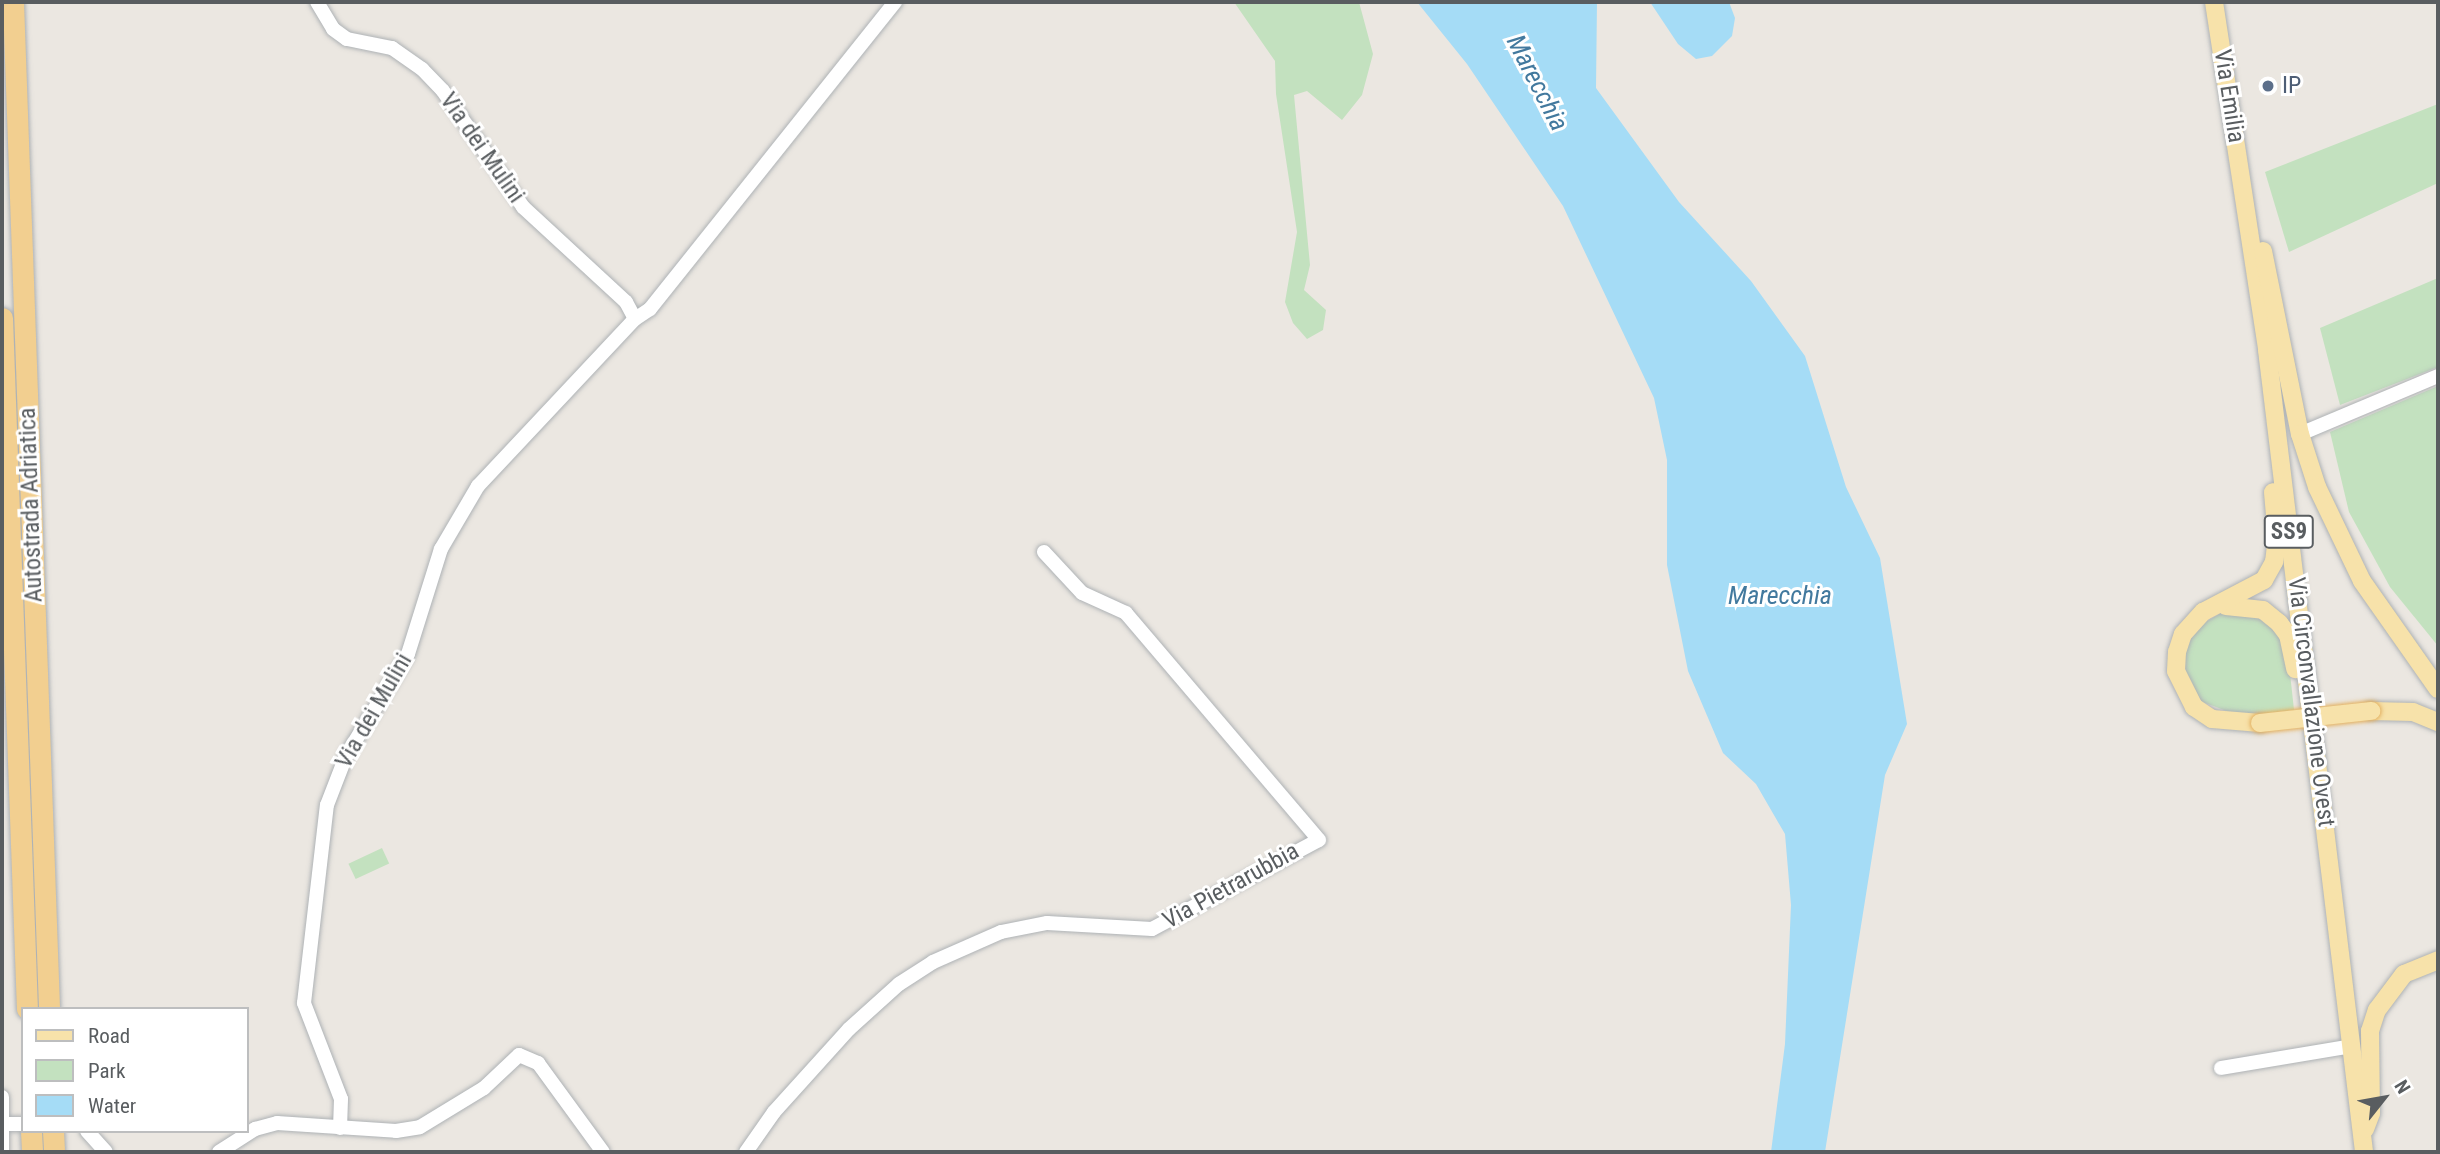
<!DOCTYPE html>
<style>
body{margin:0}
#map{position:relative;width:2440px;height:1154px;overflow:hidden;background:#ebe7e1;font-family:"Roboto Condensed",sans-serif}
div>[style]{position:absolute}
.green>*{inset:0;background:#c3e1bf;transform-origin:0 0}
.water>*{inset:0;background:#a5dcf6}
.roads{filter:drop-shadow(0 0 2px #aeb2b5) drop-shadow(0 0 2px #aeb2b5)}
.minor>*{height:14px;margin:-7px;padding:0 7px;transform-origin:7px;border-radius:7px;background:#fff}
.major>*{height:18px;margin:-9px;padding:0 9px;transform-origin:9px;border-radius:9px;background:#f7e2aa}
.highway>*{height:21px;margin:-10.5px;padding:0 10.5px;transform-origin:10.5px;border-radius:10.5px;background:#f2cf90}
.bridges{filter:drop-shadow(0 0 2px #e3b161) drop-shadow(0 0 2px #e3b161)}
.major-bridge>*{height:18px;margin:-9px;padding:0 9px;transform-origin:9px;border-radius:9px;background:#f7e2aa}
.dots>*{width:19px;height:19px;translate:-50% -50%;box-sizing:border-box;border:4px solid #fff;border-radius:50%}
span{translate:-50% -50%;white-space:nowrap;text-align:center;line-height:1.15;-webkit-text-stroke:6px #fff;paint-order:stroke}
.shield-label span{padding:2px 5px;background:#fff;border:2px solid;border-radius:5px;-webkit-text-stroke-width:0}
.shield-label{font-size:23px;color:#595d60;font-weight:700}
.service-label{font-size:24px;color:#4e5e75}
.left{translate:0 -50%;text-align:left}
.street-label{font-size:24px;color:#595d60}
.water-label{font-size:26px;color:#42799e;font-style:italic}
.frame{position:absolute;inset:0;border:4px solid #595d60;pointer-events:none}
.legend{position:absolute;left:21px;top:1007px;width:228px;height:126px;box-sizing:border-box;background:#fff;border:2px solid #bdbebf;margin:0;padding:9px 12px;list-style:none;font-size:21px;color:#595d60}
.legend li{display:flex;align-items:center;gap:14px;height:35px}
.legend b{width:35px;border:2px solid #bdbebf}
.north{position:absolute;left:2349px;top:1063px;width:70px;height:70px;-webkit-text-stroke:5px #fff;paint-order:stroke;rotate:59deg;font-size:19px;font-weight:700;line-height:28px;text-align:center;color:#595d60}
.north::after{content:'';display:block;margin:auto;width:24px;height:32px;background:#595d60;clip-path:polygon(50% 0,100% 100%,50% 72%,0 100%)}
</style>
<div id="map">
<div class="green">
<i style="clip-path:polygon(1234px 2px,1359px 2px,1373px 54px,1362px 95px,1342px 120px,1307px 91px,1294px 95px,1310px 265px,1304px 290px,1326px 310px,1323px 330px,1307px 339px,1293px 323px,1285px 302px,1297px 232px,1276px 94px,1275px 61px)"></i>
<i style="clip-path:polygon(2438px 104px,2438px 183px,2289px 252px,2265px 172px)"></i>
<i style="clip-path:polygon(2438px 278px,2438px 367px,2340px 405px,2320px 328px)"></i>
<i style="clip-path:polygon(2438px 386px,2438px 646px,2390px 587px,2349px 512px,2330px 432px)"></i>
<i style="clip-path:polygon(2226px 610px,2243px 610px,2274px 625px,2287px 646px,2294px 710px,2240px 716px,2200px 701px,2186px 679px,2184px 651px,2194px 629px)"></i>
<i style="left:382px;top:848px;width:17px;height:37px;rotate:65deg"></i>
</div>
<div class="water">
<i style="clip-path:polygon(1417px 2px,1597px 2px,1596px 88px,1679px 202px,1751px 281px,1805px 356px,1846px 487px,1880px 558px,1907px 724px,1885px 775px,1825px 1152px,1771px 1152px,1785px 1044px,1791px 905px,1785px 834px,1756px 784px,1723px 753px,1688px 671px,1667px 565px,1667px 460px,1654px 398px,1563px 206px,1467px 64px)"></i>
<i style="clip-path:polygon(1650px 2px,1729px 2px,1735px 18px,1732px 36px,1712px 56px,1696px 59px,1678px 44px)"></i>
</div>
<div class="roads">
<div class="minor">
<i style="left:317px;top:2px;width:31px;rotate:59deg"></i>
<i style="left:333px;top:29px;width:17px;rotate:36deg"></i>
<i style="left:347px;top:39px;width:46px;rotate:11.3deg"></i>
<i style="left:392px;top:48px;width:37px;rotate:35deg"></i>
<i style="left:422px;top:69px;width:30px;rotate:46deg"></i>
<i style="left:443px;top:91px;width:141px;rotate:55.4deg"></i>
<i style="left:523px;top:207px;width:140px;rotate:42.7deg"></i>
<i style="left:626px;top:302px;width:19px;rotate:62deg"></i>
<i style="left:2300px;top:434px;width:150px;rotate:-22.8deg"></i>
<i style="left:2221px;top:1068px;width:133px;rotate:-9.5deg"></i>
<i style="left:2px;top:1097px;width:55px;rotate:90deg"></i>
<i style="left:2px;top:1124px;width:21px"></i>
<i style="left:340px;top:1128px;width:29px;rotate:-88deg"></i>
<i style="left:341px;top:1099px;width:103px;rotate:-111.1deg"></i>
<i style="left:304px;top:1003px;width:199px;rotate:-83.4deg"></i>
<i style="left:327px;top:805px;width:53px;rotate:-68.8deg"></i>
<i style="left:346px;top:756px;width:119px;rotate:-58.7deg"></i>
<i style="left:408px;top:654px;width:110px;rotate:-72.6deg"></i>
<i style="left:441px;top:549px;width:73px;rotate:-59.6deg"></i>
<i style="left:478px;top:486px;width:229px;rotate:-46.8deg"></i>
<i style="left:635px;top:319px;width:18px;rotate:-34deg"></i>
<i style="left:650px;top:309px;width:393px;rotate:-51.4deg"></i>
<i style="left:87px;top:1131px;width:28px;rotate:48deg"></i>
<i style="left:219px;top:1152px;width:43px;rotate:-32.6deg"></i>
<i style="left:255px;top:1129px;width:23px;rotate:-15deg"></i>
<i style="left:277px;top:1123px;width:119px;rotate:3.8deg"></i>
<i style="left:396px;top:1131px;width:24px;rotate:-9deg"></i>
<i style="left:420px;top:1127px;width:75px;rotate:-31.4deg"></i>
<i style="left:484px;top:1088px;width:48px;rotate:-43.3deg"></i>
<i style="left:519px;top:1055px;width:21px;rotate:23deg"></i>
<i style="left:538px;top:1063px;width:110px;rotate:53.9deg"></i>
<i style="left:746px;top:1152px;width:49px;rotate:-55deg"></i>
<i style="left:774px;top:1112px;width:112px;rotate:-47.9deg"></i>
<i style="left:849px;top:1029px;width:67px;rotate:-42deg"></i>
<i style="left:899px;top:984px;width:40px;rotate:-32.9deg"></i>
<i style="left:933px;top:962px;width:74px;rotate:-23.8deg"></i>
<i style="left:1001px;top:932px;width:47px;rotate:-11.1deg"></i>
<i style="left:1047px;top:923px;width:105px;rotate:3.3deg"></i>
<i style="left:1152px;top:929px;width:189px;rotate:-28.1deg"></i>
<i style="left:1319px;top:840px;width:298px;rotate:-130.4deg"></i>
<i style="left:1126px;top:613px;width:48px;rotate:-155.6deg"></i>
<i style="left:1082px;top:593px;width:56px;rotate:-132.8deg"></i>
</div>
<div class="major">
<i style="left:2214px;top:2px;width:352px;rotate:81.3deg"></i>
<i style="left:2267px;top:350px;width:808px;rotate:83.1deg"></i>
<i style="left:2263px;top:251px;width:187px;rotate:78.6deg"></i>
<i style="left:2300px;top:434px;width:56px;rotate:72.2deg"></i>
<i style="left:2317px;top:487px;width:104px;rotate:64.4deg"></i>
<i style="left:2362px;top:581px;width:132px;rotate:54.9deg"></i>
<i style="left:2226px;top:606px;width:37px;rotate:6deg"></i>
<i style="left:2263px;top:610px;width:21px;rotate:39deg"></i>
<i style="left:2279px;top:623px;width:15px;rotate:53deg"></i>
<i style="left:2288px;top:635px;width:35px;rotate:78deg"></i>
<i style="left:2371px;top:711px;width:42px;rotate:1.4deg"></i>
<i style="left:2413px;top:712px;width:27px;rotate:22deg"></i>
<i style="left:2260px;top:723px;width:48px;rotate:-175.2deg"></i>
<i style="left:2212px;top:719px;width:22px;rotate:-146deg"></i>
<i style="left:2194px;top:707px;width:40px;rotate:-116.6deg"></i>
<i style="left:2176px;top:671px;width:19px;rotate:-87deg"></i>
<i style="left:2177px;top:652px;width:19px;rotate:-72deg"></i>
<i style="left:2183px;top:634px;width:30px;rotate:-48deg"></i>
<i style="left:2203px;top:612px;width:69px;rotate:-27.7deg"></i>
<i style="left:2264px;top:580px;width:21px;rotate:-61deg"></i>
<i style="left:2274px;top:562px;width:24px;rotate:-83deg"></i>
<i style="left:2277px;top:538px;width:46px;rotate:-95deg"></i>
<i style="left:2365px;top:1129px;width:17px;rotate:-69deg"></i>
<i style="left:2371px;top:1113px;width:82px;rotate:-90.7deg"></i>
<i style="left:2370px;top:1031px;width:22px;rotate:-72deg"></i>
<i style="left:2377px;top:1010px;width:45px;rotate:-53.1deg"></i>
<i style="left:2404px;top:974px;width:37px;rotate:-22deg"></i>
</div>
<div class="highway">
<i style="left:13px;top:2px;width:1008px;rotate:87.95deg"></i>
<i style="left:2px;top:318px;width:691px;rotate:87.93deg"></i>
<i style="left:31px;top:1131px;width:21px;rotate:87deg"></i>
<i style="left:53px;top:1131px;width:21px;rotate:87deg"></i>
</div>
</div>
<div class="bridges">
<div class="major-bridge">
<i style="left:2260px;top:723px;width:112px;rotate:-6.2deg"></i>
</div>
</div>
<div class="dots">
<i style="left:2268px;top:86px;background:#5c6f8a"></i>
</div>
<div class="shield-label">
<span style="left:2289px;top:532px">SS9</span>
</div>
<div class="service-label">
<span class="left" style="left:2282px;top:86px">IP</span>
</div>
<div class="street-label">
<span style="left:2229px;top:96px;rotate:81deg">Via Emilia</span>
<span style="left:482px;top:148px;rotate:55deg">Via dei Mulini</span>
<span style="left:31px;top:505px;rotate:-92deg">Autostrada Adriatica</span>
<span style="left:2311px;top:702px;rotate:83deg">Via Circonvallazione Ovest</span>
<span style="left:374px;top:711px;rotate:-60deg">Via dei Mulini</span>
<span style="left:1231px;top:886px;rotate:-29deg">Via Pietrarubbia</span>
</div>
<div class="water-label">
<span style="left:1537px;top:83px;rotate:63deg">Marecchia</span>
<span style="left:1780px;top:596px">Marecchia</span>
</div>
<div class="frame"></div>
<ul class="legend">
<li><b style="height:9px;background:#f7e2aa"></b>Road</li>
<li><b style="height:19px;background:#c3e1bf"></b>Park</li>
<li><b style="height:19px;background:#a5dcf6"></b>Water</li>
</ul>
<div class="north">N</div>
</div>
